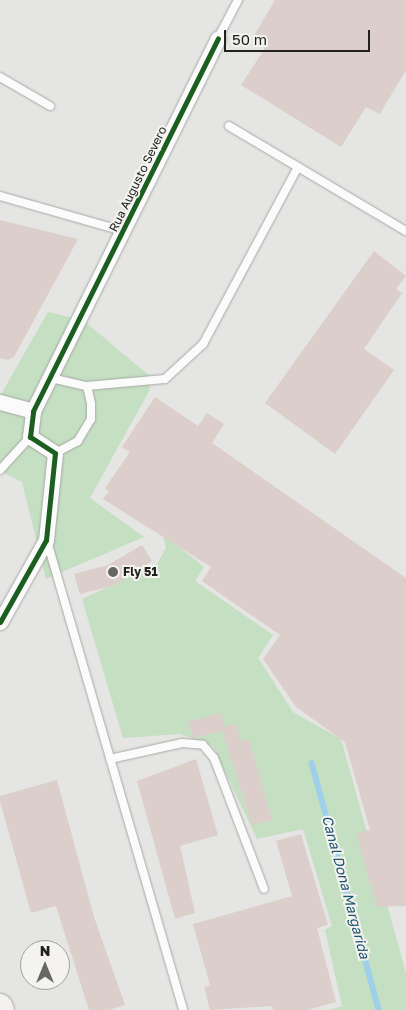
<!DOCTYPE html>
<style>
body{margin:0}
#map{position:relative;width:406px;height:1010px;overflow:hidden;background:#e5e5e3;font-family:"Golos Text",sans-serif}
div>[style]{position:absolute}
.green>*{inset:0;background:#c4dfc1}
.stream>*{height:5.5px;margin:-2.75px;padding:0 2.75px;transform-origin:2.75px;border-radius:2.75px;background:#9ed0e9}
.building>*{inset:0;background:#dcceca}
.roads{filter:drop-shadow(0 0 1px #a8a8a6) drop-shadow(0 0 1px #a8a8a6)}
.lane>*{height:8px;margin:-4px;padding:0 4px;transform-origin:4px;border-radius:4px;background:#fbfbfb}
.street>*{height:15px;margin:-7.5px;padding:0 7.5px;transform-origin:7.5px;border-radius:7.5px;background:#fbfbfb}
.primary>*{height:24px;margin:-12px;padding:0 12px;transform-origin:12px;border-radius:12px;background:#f5f1ee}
.cycleway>*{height:5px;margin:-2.5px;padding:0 2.5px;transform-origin:2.5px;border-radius:2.5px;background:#1b5e20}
.dots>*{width:14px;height:14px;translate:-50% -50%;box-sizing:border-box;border:2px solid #f4f3ef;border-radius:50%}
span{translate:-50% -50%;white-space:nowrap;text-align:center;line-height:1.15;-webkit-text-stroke:4px #f4f3ef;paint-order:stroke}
.street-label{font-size:12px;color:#21211f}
.poi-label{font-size:12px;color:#21211f;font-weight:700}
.left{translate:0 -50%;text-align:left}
.water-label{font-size:14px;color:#1c546d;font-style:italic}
.north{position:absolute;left:20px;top:940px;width:50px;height:50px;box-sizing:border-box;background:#f4f3ef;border:1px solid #a09f9c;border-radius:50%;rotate:0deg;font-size:14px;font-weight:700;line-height:20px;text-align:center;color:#21211f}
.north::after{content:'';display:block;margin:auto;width:18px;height:22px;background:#666664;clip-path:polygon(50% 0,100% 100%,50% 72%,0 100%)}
.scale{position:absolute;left:224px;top:30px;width:146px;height:22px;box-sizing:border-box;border:2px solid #21211f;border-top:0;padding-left:6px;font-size:15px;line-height:18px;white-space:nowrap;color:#21211f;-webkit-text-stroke:4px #f4f3ef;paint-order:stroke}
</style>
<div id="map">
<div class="green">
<i style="clip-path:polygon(48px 312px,83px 320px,152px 378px,149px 391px,90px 498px,144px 537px,46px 579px,22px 482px,0 471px,0 396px)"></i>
<i style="clip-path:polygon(163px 534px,204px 567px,195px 581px,273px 635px,258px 658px,293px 712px,341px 739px,406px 973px,406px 1010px,329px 1010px,342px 1006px,325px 930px,332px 926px,303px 829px,257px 839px,213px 746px,180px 734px,123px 738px,82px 599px,157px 564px,166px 548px)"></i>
</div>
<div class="stream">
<i style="left:312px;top:763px;width:256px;rotate:74.8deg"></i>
</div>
<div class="building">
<i style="clip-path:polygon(275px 0,406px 0,406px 70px,380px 114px,366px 107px,341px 147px,241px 85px,267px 45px,253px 37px)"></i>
<i style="clip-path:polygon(0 220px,78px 239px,14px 357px,8px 360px,0 358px)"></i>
<i style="clip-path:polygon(374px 251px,406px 276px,396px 289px,402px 293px,364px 349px,394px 370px,335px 454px,265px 403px)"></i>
<i style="clip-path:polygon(155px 397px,198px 426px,207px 413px,224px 424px,212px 443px,406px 578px,406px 906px,377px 907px,356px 833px,370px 830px,345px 742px,296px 707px,263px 659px,280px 635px,202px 581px,211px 567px,103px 499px,109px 491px,105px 488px,130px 452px,122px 447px)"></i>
<i style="clip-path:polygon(142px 545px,152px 561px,115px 585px,80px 594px,74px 574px,108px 565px)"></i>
<i style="clip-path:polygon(221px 713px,225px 727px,236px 724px,241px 741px,249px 739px,272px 820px,252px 825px,222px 731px,193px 738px,188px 722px)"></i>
<i style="clip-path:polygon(196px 759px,218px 835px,180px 846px,195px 913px,175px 919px,137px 781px)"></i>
<i style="clip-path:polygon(57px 780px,94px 917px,125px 1005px,109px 1010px,89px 1010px,56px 906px,31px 913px,0 801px,0 796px)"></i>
<i style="clip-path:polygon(301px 834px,328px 925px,317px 928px,336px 1002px,307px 1010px,273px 1010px,272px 1006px,210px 1010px,204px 987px,210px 985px,193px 924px,292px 896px,276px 841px)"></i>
</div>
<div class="roads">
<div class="lane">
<i style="left:218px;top:38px;width:43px;rotate:-62.2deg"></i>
<i style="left:0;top:77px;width:58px;rotate:30.1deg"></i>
<i style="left:229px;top:126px;width:206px;rotate:30.7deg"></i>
<i style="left:0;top:196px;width:128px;rotate:15.9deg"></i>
<i style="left:51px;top:378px;width:37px;rotate:13deg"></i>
<i style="left:87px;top:386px;width:18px;rotate:77deg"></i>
<i style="left:91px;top:404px;width:15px;rotate:90deg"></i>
<i style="left:91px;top:419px;width:26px;rotate:121deg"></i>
<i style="left:78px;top:441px;width:26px;rotate:152deg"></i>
<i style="left:87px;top:386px;width:78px;rotate:-5.1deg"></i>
<i style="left:165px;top:379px;width:52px;rotate:-42.6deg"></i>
<i style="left:203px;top:344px;width:201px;rotate:-61.8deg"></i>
<i style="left:0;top:470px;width:45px;rotate:-47.7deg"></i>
<i style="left:47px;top:541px;width:488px;rotate:73.8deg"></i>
<i style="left:110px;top:759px;width:74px;rotate:-12.5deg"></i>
<i style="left:182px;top:743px;width:21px;rotate:5deg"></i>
<i style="left:203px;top:745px;width:17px;rotate:50deg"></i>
<i style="left:214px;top:758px;width:140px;rotate:69.1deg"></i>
</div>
<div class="street">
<i style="left:0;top:402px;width:34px;rotate:15deg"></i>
<i style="left:0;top:622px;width:94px;rotate:-60.7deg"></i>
<i style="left:46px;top:540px;width:87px;rotate:-84.1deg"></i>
<i style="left:55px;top:453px;width:30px;rotate:-147deg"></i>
<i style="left:30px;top:437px;width:26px;rotate:-83deg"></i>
<i style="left:33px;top:411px;width:416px;rotate:-63.6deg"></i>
</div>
<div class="primary">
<i style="left:0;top:1006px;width:4px;rotate:63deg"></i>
</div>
</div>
<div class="cycleway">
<i style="left:0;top:622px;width:94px;rotate:-60.7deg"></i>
<i style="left:46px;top:540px;width:87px;rotate:-84.1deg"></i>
<i style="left:55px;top:453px;width:30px;rotate:-147deg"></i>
<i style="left:30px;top:437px;width:26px;rotate:-83deg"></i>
<i style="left:33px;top:411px;width:416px;rotate:-63.6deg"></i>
</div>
<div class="dots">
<i style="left:113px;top:572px;background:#666664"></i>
</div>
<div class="street-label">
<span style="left:138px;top:179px;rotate:-64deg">Rua Augusto Severo</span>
</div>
<div class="poi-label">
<span class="left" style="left:123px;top:572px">Fly 51</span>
</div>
<div class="water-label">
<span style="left:346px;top:887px;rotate:75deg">Canal Dona Margarida</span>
</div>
<div class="north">N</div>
<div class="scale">50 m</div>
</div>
